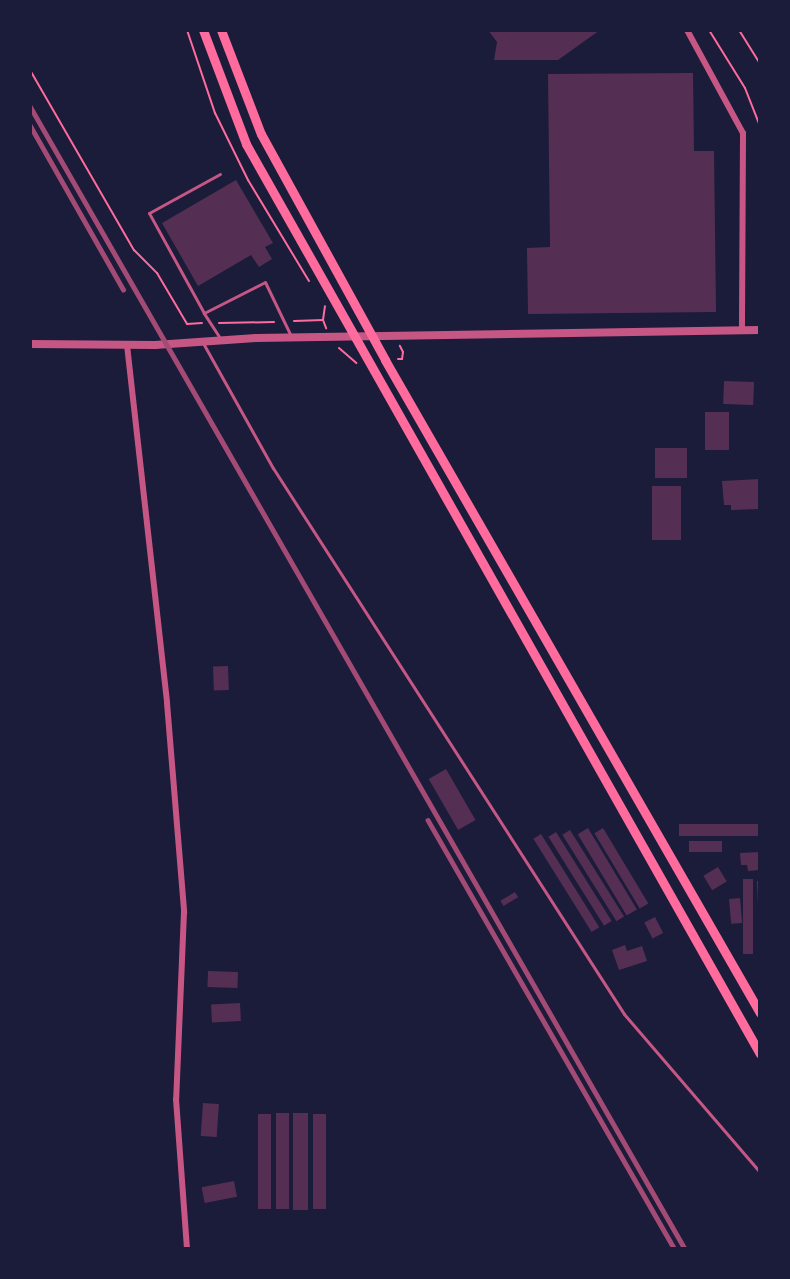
<!DOCTYPE html>
<style>
body{margin:0}
#map{position:relative;width:790px;height:1279px;overflow:hidden;background:#1b1b3a;font-family:Bitter,serif}
div>[style]{position:absolute}
.building>*{inset:0;background:#542f53;transform-origin:0 0}
.path>*{height:2px;margin:-1px;padding:0 1px;transform-origin:1px;border-radius:1px;background:#ff6b9d}
.service>*{height:3px;margin:-1.5px;padding:0 1.5px;transform-origin:1.5px;border-radius:1.5px;background:#c65784}
.minor>*{height:6px;margin:-3px;padding:0 3px;transform-origin:3px;border-radius:3px;background:#c65784}
.tertiary>*{height:8px;margin:-4px;padding:0 4px;transform-origin:4px;border-radius:4px;background:#c65784}
.primary>*{height:9px;margin:-4.5px;padding:0 4.5px;transform-origin:4.5px;border-radius:4.5px;background:#ff6b9d}
.rail>*{height:4.5px;margin:-2.25px;padding:0 2.25px;transform-origin:2.25px;border-radius:2.25px;background:#a44b75}
span{translate:-50% -50%;white-space:nowrap;text-align:center;line-height:1.15;-webkit-text-stroke:6px #1b1b3a;paint-order:stroke}
.frame{position:absolute;inset:0;border:32px solid #1b1b3a;pointer-events:none}
</style>
<div id="map">
<div class="building">
<i style="clip-path:polygon(488px 30px,600px 30px,558px 60px,494px 60px,497px 42px)"></i>
<i style="clip-path:polygon(693px 73px,694px 151px,714px 151px,716px 312px,528px 314px,527px 248px,550px 247px,548px 74px)"></i>
<i style="clip-path:polygon(236px 180px,273px 243px,265px 247px,272px 259px,259px 267px,251px 255px,198px 286px,162px 223px)"></i>
<i style="left:724px;top:381px;width:30px;height:23px;rotate:2deg"></i>
<i style="left:705px;top:412px;width:24px;height:38px"></i>
<i style="left:655px;top:448px;width:32px;height:30px"></i>
<i style="clip-path:polygon(760px 479px,760px 509px,731px 510px,731px 505px,724px 505px,722px 481px)"></i>
<i style="left:652px;top:486px;width:29px;height:54px"></i>
<i style="left:228px;top:666px;width:24px;height:15px;rotate:88deg"></i>
<i style="left:446px;top:769px;width:59px;height:20px;rotate:60deg"></i>
<i style="left:760px;top:824px;width:12px;height:81px;rotate:90deg"></i>
<i style="left:588px;top:828px;width:95px;height:12px;rotate:59deg"></i>
<i style="left:603px;top:828px;width:88px;height:10px;rotate:59deg"></i>
<i style="left:570px;top:830px;width:102px;height:9px;rotate:58deg"></i>
<i style="left:556px;top:832px;width:105px;height:9px;rotate:58deg"></i>
<i style="left:541px;top:834px;width:110px;height:9px;rotate:58deg"></i>
<i style="left:722px;top:841px;width:11px;height:33px;rotate:90deg"></i>
<i style="clip-path:polygon(760px 852px,760px 870px,748px 871px,747px 865px,741px 865px,740px 853px)"></i>
<i style="left:718px;top:867px;width:17px;height:17px;rotate:59deg"></i>
<i style="left:743px;top:879px;width:10px;height:75px"></i>
<i style="clip-path:polygon(757px 881px,760px 881px,760px 907px,758px 907px)"></i>
<i style="left:515px;top:892px;width:6px;height:17px;rotate:59deg"></i>
<i style="left:740px;top:898px;width:25px;height:11px;rotate:85deg"></i>
<i style="left:655px;top:917px;width:18px;height:12px;rotate:63deg"></i>
<i style="clip-path:polygon(625px 945px,627px 951px,642px 946px,647px 961px,619px 970px,612px 950px)"></i>
<i style="left:208px;top:971px;width:30px;height:16px;rotate:2deg"></i>
<i style="left:240px;top:1003px;width:18px;height:29px;rotate:87deg"></i>
<i style="left:203px;top:1103px;width:16px;height:33px;rotate:4deg"></i>
<i style="left:276px;top:1113px;width:13px;height:96px"></i>
<i style="left:293px;top:1113px;width:15px;height:97px"></i>
<i style="left:258px;top:1114px;width:13px;height:95px"></i>
<i style="left:313px;top:1114px;width:13px;height:95px"></i>
<i style="left:234px;top:1181px;width:16px;height:33px;rotate:79deg"></i>
</div>
<div class="path">
<i style="left:187px;top:30px;width:88px;rotate:71.4deg"></i>
<i style="left:215px;top:113px;width:75px;rotate:63.8deg"></i>
<i style="left:248px;top:180px;width:118px;rotate:58.9deg"></i>
<i style="left:709px;top:30px;width:68px;rotate:58.2deg"></i>
<i style="left:745px;top:88px;width:41px;rotate:68.5deg"></i>
<i style="left:739px;top:30px;width:40px;rotate:58deg"></i>
<i style="left:30px;top:70px;width:208px;rotate:60deg"></i>
<i style="left:134px;top:250px;width:33px;rotate:45deg"></i>
<i style="left:157px;top:273px;width:59px;rotate:59.5deg"></i>
<i style="left:187px;top:324px;width:15px;rotate:-4deg"></i>
<i style="left:323px;top:320px;width:14px;rotate:-82deg"></i>
<i style="left:294px;top:321px;width:29px;rotate:-2deg"></i>
<i style="left:323px;top:320px;width:9px;rotate:69deg"></i>
<i style="left:219px;top:323px;width:55px;rotate:-1deg"></i>
<i style="left:339px;top:348px;width:23px;rotate:41deg"></i>
<i style="left:398px;top:359px;width:4px"></i>
<i style="left:402px;top:359px;width:7px;rotate:-82deg"></i>
<i style="left:403px;top:352px;width:7px;rotate:-117deg"></i>
</div>
<div class="service">
<i style="left:204px;top:313px;width:114px;rotate:-118.8deg"></i>
<i style="left:149px;top:213px;width:81px;rotate:-28.8deg"></i>
<i style="left:220px;top:338px;width:30px;rotate:-123deg"></i>
<i style="left:204px;top:313px;width:68px;rotate:-26.9deg"></i>
<i style="left:265px;top:282px;width:60px;rotate:64.3deg"></i>
<i style="left:203px;top:343px;width:143px;rotate:60.8deg"></i>
<i style="left:273px;top:468px;width:649px;rotate:57.26deg"></i>
<i style="left:624px;top:1014px;width:208px;rotate:49.3deg"></i>
</div>
<div class="minor">
<i style="left:687px;top:30px;width:117px;rotate:61.5deg"></i>
<i style="left:743px;top:133px;width:197px;rotate:90.3deg"></i>
<i style="left:127px;top:345px;width:360px;rotate:83.6deg"></i>
<i style="left:167px;top:703px;width:210px;rotate:85.3deg"></i>
<i style="left:184px;top:912px;width:187px;rotate:92.4deg"></i>
<i style="left:176px;top:1099px;width:150px;rotate:85.8deg"></i>
</div>
<div class="tertiary">
<i style="left:30px;top:344px;width:125px;rotate:0.5deg"></i>
<i style="left:155px;top:345px;width:101px;rotate:-4deg"></i>
<i style="left:256px;top:338px;width:504px;rotate:-0.91deg"></i>
</div>
<div class="primary">
<i style="left:203px;top:30px;width:122px;rotate:69.3deg"></i>
<i style="left:246px;top:144px;width:1045px;rotate:60.54deg"></i>
<i style="left:221px;top:30px;width:111px;rotate:69deg"></i>
<i style="left:261px;top:134px;width:258px;rotate:61.2deg"></i>
<i style="left:385px;top:360px;width:753px;rotate:60.13deg"></i>
</div>
<div class="rail">
<i style="left:30px;top:106px;width:1317px;rotate:60.18deg"></i>
<i style="left:30px;top:125px;width:189px;rotate:60.4deg"></i>
<i style="left:428px;top:820px;width:495px;rotate:60.1deg"></i>
</div>
<div class="frame"></div>
</div>
